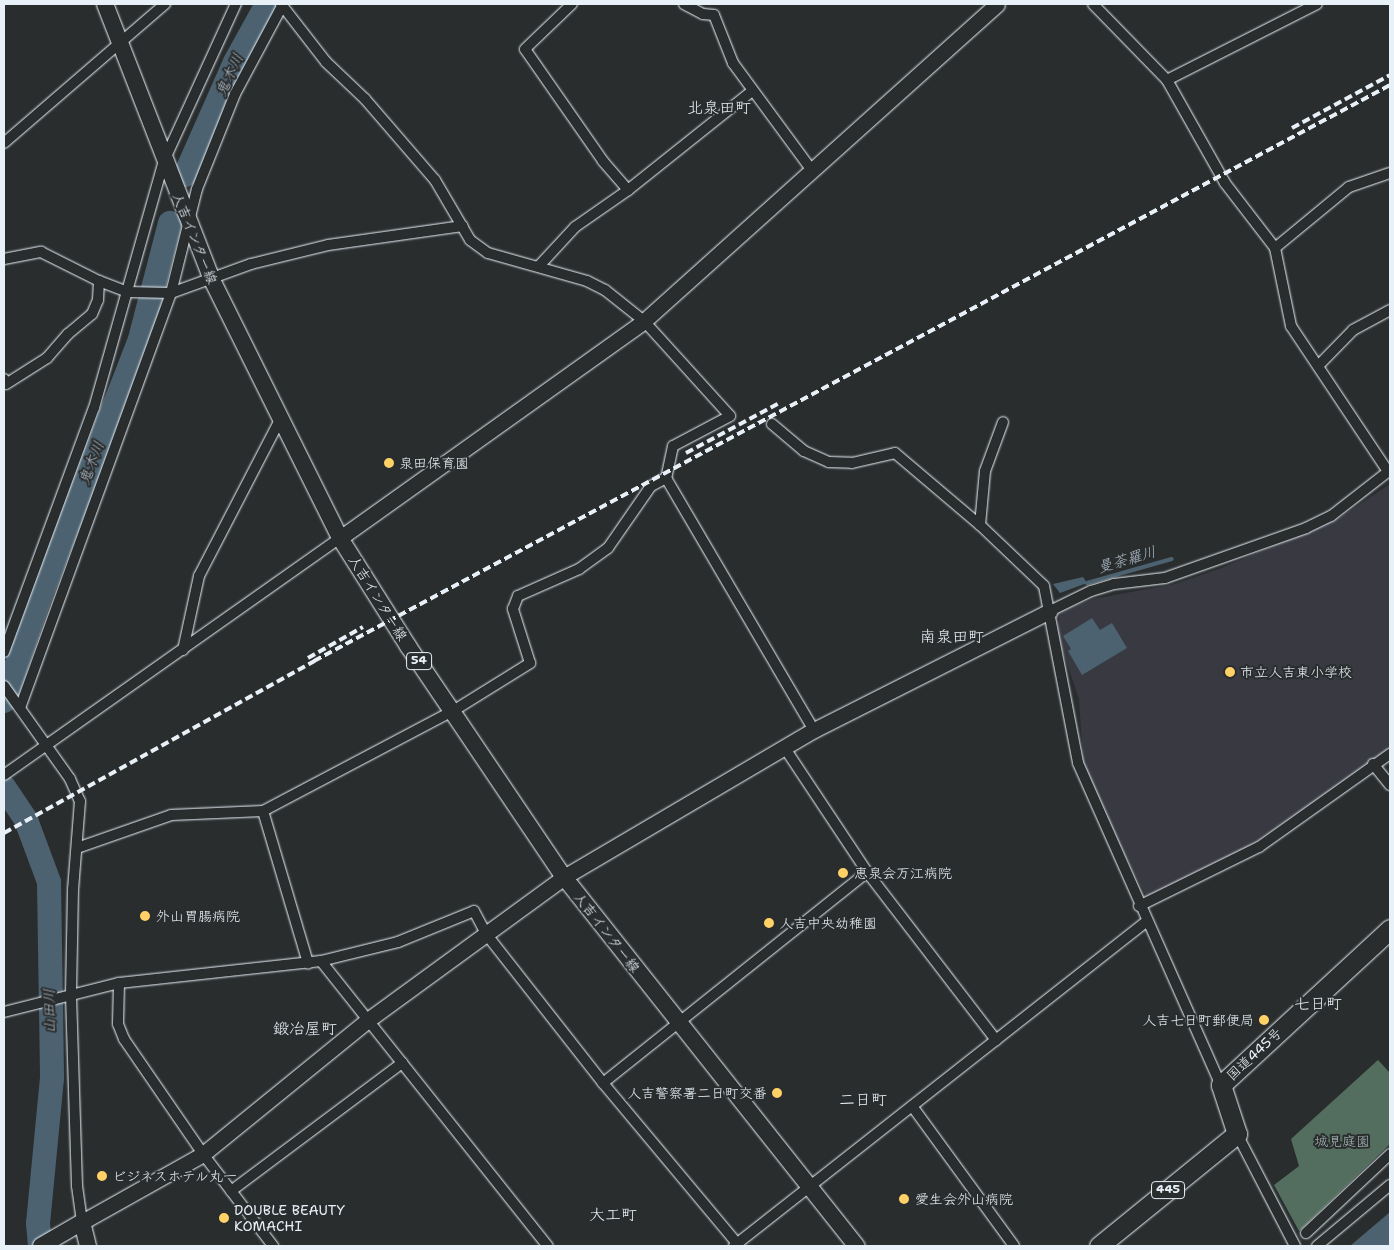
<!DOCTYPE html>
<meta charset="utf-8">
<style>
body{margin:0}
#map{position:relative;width:1394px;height:1250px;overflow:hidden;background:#2a2d2e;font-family:"Shantell Sans","Klee One",sans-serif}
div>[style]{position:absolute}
.built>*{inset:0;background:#393a41}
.green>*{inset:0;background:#536e5e}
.water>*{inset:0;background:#4c6270}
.stream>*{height:4px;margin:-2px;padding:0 2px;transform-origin:2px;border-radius:2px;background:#4c6270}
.river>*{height:24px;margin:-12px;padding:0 12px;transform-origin:12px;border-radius:12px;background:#4c6270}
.roads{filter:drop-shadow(0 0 1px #e8f1f8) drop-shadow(0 0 1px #e8f1f8)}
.street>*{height:10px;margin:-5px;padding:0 5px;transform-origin:5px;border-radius:5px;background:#2a2d2e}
.secondary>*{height:15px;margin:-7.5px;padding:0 7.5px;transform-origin:7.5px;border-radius:7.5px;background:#2a2d2e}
.primary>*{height:16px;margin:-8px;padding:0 8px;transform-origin:8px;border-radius:8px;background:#2a2d2e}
.highway>*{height:19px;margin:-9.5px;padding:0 9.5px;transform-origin:9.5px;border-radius:9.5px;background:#2a2d2e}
.rail>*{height:4px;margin-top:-2px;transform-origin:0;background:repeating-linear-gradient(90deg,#e8f1f8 0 8px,transparent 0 12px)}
.dots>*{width:14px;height:14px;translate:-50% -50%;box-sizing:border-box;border:2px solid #2a2d2e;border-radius:50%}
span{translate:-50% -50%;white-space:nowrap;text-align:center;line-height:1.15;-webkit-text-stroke:4px #2a2d2e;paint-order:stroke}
.shield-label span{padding:1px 4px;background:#2a2d2e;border:1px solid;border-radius:4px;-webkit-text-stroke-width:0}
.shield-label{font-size:12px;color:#e8f1f8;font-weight:700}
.street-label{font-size:14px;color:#e8f1f8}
.poi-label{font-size:14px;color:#e8f1f8}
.left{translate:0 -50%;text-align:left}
.right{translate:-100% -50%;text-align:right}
.park-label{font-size:14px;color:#a5b6b3}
.water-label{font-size:15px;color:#aab8c2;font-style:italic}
.quarter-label{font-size:16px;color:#e8f1f8}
.frame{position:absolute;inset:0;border:5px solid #e8f1f8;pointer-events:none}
</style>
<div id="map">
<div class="built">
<i style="clip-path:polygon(1390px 484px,1390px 750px,1248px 847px,1147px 898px,1084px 773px,1079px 699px,1057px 634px,1060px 611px,1093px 599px,1175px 584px,1219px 569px,1339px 518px)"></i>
</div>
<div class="green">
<i style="clip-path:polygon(1378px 1060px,1390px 1073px,1390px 1144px,1299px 1231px,1274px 1185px,1299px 1166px,1291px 1139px)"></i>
</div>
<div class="water">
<i style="clip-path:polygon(1083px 577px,1087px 583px,1060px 593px,1053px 584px)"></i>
<i style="clip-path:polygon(1092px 618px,1100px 630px,1112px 623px,1127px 648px,1082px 675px,1068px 651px,1071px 649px,1063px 636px)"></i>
<i style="clip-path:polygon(1390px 1212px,1390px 1246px,1350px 1246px)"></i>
</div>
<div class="stream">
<i style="left:1087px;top:583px;width:88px;rotate:-15.8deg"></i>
</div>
<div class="river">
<i style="left:185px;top:175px;width:124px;rotate:-66.1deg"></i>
<i style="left:235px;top:62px;width:66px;rotate:-61.1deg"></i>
<i style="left:4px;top:701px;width:110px;rotate:-70.9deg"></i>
<i style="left:40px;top:597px;width:277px;rotate:-68.8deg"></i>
<i style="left:140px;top:339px;width:120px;rotate:-75.5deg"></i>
<i style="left:4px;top:787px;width:40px;rotate:56deg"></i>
<i style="left:26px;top:820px;width:66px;rotate:69.6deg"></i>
<i style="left:49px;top:882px;width:196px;rotate:89.1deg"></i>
<i style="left:52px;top:1078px;width:146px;rotate:95.5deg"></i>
<i style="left:38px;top:1223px;width:23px;rotate:85deg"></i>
</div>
<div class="roads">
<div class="street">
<i style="left:281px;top:4px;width:73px;rotate:52.2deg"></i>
<i style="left:326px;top:62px;width:54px;rotate:43.5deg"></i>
<i style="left:365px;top:99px;width:107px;rotate:49.2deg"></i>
<i style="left:435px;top:180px;width:69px;rotate:59.7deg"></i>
<i style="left:470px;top:240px;width:22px;rotate:36deg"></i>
<i style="left:488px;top:253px;width:103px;rotate:15.8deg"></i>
<i style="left:587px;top:281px;width:20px;rotate:27deg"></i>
<i style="left:605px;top:290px;width:50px;rotate:38.5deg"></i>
<i style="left:644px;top:321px;width:128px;rotate:47.8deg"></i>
<i style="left:730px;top:416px;width:64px;rotate:152.2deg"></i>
<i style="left:673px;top:446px;width:33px;rotate:102deg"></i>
<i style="left:666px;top:478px;width:292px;rotate:59.6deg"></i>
<i style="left:684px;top:4px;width:21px;rotate:28deg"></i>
<i style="left:703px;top:14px;width:11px;rotate:5deg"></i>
<i style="left:714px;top:15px;width:52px;rotate:68.4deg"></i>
<i style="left:733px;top:63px;width:135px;rotate:53.7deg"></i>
<i style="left:1093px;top:4px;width:106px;rotate:45.8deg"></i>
<i style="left:1167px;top:80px;width:118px;rotate:60.6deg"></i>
<i style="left:1225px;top:183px;width:82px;rotate:52.4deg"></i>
<i style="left:1275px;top:248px;width:80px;rotate:78.4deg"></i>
<i style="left:1291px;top:326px;width:173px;rotate:56.3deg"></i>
<i style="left:1387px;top:470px;width:3px;rotate:-18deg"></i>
<i style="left:1167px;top:80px;width:168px;rotate:-26.9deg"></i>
<i style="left:4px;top:143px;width:213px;rotate:-40.8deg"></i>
<i style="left:628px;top:190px;width:159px;rotate:-38.6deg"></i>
<i style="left:1275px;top:248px;width:96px;rotate:-39.5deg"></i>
<i style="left:1349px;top:187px;width:43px;rotate:-18.9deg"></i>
<i style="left:4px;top:259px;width:38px;rotate:-11deg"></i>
<i style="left:41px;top:252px;width:65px;rotate:26.6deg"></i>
<i style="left:539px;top:266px;width:53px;rotate:-47.3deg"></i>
<i style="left:575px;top:227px;width:65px;rotate:-34.9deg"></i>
<i style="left:628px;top:190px;width:38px;rotate:-131deg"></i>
<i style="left:603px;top:161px;width:136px;rotate:-124.9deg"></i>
<i style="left:525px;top:49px;width:65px;rotate:-43.8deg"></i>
<i style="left:1318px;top:366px;width:50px;rotate:-45.8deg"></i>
<i style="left:1353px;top:330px;width:42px;rotate:-28.4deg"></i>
<i style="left:4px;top:379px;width:5px;rotate:68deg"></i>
<i style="left:6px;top:384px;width:49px;rotate:-32.4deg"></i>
<i style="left:47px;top:358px;width:32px;rotate:-49deg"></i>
<i style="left:68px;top:334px;width:31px;rotate:-40deg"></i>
<i style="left:92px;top:314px;width:15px;rotate:-67deg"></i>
<i style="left:98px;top:300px;width:19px;rotate:-87deg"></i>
<i style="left:99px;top:281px;width:31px;rotate:21deg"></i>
<i style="left:128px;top:292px;width:43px;rotate:1.3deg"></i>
<i style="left:171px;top:293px;width:85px;rotate:-19.9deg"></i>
<i style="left:251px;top:264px;width:79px;rotate:-13.9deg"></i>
<i style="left:328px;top:245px;width:136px;rotate:-8deg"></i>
<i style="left:772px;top:424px;width:42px;rotate:40.2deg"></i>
<i style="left:804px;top:451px;width:27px;rotate:24deg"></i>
<i style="left:829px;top:462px;width:23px;rotate:2deg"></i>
<i style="left:852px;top:463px;width:44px;rotate:-13.1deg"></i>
<i style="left:895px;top:453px;width:111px;rotate:40.3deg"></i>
<i style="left:980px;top:525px;width:88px;rotate:43.6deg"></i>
<i style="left:1044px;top:586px;width:180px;rotate:79.1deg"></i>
<i style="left:1078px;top:763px;width:352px;rotate:66.1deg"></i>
<i style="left:980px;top:525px;width:54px;rotate:-84.7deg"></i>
<i style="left:985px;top:471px;width:52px;rotate:-69.8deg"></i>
<i style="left:1050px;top:611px;width:46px;rotate:-26deg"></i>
<i style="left:1091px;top:591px;width:24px;rotate:-17deg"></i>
<i style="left:1114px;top:584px;width:51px;rotate:-6.7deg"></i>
<i style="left:1165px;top:578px;width:150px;rotate:-19.5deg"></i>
<i style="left:1306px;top:528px;width:28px;rotate:-26deg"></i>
<i style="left:1331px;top:516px;width:75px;rotate:-37.9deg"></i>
<i style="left:183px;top:650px;width:76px;rotate:-77.8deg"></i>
<i style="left:199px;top:576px;width:176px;rotate:-62.6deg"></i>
<i style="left:4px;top:652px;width:260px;rotate:-69.8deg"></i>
<i style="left:94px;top:408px;width:257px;rotate:-74.2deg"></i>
<i style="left:164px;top:161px;width:173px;rotate:-65.4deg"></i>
<i style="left:4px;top:686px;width:114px;rotate:54.6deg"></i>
<i style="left:70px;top:779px;width:24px;rotate:66deg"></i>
<i style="left:80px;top:801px;width:88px;rotate:94.5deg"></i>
<i style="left:73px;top:889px;width:106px;rotate:91.1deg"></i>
<i style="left:71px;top:995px;width:191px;rotate:88.2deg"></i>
<i style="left:77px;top:1186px;width:36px;rotate:82deg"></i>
<i style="left:20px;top:708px;width:442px;rotate:-70deg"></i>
<i style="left:171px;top:293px;width:107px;rotate:-76deg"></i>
<i style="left:197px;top:189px;width:102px;rotate:-68.2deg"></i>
<i style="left:235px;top:94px;width:102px;rotate:-61.9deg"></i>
<i style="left:784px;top:747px;width:150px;rotate:56.4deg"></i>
<i style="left:867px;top:872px;width:212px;rotate:52.5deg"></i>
<i style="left:1373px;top:764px;width:27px;rotate:51deg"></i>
<i style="left:4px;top:775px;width:411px;rotate:-35.2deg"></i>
<i style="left:263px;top:811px;width:159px;rotate:73.5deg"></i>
<i style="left:77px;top:848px;width:100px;rotate:-19.3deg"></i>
<i style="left:171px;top:815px;width:92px;rotate:-2.5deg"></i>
<i style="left:263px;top:811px;width:215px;rotate:-27.8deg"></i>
<i style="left:453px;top:711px;width:91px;rotate:-31.9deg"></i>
<i style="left:530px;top:663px;width:57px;rotate:-107.5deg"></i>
<i style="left:513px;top:609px;width:14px;rotate:-69deg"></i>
<i style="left:518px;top:596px;width:67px;rotate:-23.9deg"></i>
<i style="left:579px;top:569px;width:36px;rotate:-36deg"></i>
<i style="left:608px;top:548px;width:75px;rotate:-55.3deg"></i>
<i style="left:651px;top:486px;width:17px;rotate:-28deg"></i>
<i style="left:1139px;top:906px;width:134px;rotate:-26.2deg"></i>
<i style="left:1259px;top:847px;width:161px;rotate:-35.4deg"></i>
<i style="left:321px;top:961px;width:364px;rotate:51.5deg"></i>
<i style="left:119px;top:983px;width:41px;rotate:91.4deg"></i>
<i style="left:118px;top:1024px;width:16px;rotate:68deg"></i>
<i style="left:124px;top:1039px;width:140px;rotate:55.5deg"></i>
<i style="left:203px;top:1154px;width:116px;rotate:52.7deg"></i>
<i style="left:4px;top:1012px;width:119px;rotate:-14.2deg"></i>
<i style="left:119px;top:983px;width:203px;rotate:-6.2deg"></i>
<i style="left:321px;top:961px;width:79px;rotate:-13.9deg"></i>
<i style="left:398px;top:942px;width:82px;rotate:-22.2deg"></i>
<i style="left:474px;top:911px;width:27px;rotate:62deg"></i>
<i style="left:487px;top:935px;width:188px;rotate:51.9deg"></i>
<i style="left:603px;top:1083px;width:209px;rotate:50.1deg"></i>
<i style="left:603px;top:1083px;width:338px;rotate:-38.6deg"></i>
<i style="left:912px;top:1106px;width:173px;rotate:53.9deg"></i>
<i style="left:1237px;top:1134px;width:126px;rotate:62.6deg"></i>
<i style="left:231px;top:1191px;width:214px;rotate:-36.8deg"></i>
<i style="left:1306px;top:1233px;width:115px;rotate:-43.2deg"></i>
<i style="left:734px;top:1246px;width:526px;rotate:-38.2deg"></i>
<i style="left:1317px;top:1246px;width:95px;rotate:-39.9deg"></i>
</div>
<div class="secondary">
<i style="left:340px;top:538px;width:374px;rotate:-35.5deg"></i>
<i style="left:644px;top:321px;width:474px;rotate:-41.9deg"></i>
<i style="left:82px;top:1222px;width:139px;rotate:-29.3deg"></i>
<i style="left:203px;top:1154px;width:213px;rotate:-39.1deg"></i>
<i style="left:368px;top:1020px;width:243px;rotate:-36.1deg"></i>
<i style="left:564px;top:877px;width:290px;rotate:-30.5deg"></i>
<i style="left:814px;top:730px;width:264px;rotate:-26.8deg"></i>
</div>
<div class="primary">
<i style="left:105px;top:4px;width:296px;rotate:68.8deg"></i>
<i style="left:212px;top:280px;width:288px;rotate:63.6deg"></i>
<i style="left:340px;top:538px;width:128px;rotate:57.8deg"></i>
<i style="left:408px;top:646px;width:279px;rotate:56deg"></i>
<i style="left:564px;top:877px;width:471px;rotate:51.6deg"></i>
<i style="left:41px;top:1246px;width:48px;rotate:-30.3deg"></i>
<i style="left:82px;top:1222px;width:25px;rotate:76deg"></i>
</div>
<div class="highway">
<i style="left:1099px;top:1246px;width:178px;rotate:-39.1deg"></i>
<i style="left:1237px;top:1134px;width:52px;rotate:-108.1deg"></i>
<i style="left:1221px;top:1085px;width:230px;rotate:-42.7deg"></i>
</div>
</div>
<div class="rail">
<i style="left:1292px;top:128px;width:111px;rotate:-28.4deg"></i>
<i style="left:686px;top:453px;width:108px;rotate:-28.2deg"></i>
<i style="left:308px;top:658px;width:63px;rotate:-29.4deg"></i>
<i style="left:4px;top:833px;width:355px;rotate:-29deg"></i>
<i style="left:314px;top:661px;width:1220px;rotate:-28.16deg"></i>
</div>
<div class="dots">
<i style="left:389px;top:463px;background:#ffd166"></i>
<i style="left:1230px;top:672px;background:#ffd166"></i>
<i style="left:843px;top:873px;background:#ffd166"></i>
<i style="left:145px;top:916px;background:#ffd166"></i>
<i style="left:769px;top:923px;background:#ffd166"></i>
<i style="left:1264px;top:1020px;background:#ffd166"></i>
<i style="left:777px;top:1093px;background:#ffd166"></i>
<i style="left:102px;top:1176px;background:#ffd166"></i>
<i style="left:904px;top:1199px;background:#ffd166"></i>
<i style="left:224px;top:1218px;background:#ffd166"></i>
</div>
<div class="shield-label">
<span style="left:419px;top:661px">54</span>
<span style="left:1168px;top:1190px">445</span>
</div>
<div class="street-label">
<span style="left:195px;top:238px;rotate:68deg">人吉インター線</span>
<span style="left:378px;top:598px;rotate:58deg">人吉インター線</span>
<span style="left:607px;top:932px;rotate:52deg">人吉インター線</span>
<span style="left:1254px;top:1054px;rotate:-43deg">国道445号</span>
</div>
<div class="poi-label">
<span class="left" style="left:399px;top:463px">泉田保育園</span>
<span class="left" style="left:1240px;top:672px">市立人吉東小学校</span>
<span class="left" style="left:854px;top:873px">恵泉会万江病院</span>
<span class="left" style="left:156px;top:916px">外山胃腸病院</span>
<span class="left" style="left:779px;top:923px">人吉中央幼稚園</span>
<span class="right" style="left:1254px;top:1020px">人吉七日町郵便局</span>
<span class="right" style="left:767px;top:1093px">人吉警察署二日町交番</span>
<span class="left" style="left:112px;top:1176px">ビジネスホテル丸一</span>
<span class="left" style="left:915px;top:1199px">愛生会外山病院</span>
<span class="left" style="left:234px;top:1218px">DOUBLE BEAUTY<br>KOMACHI</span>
</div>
<div class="park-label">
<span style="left:1342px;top:1141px">城見庭園</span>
</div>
<div class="water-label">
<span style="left:230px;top:75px;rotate:-65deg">鬼木川</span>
<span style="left:92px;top:463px;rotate:-69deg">鬼木川</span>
<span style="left:1127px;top:560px;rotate:-16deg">曼荼羅川</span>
<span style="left:50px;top:1011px;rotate:-91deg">山田川</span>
</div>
<div class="quarter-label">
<span style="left:719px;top:108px">北泉田町</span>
<span style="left:952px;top:637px">南泉田町</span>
<span style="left:1318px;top:1004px">七日町</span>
<span style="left:305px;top:1029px">鍛冶屋町</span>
<span style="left:863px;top:1100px">二日町</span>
<span style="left:613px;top:1215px">大工町</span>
</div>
<div class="frame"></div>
</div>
